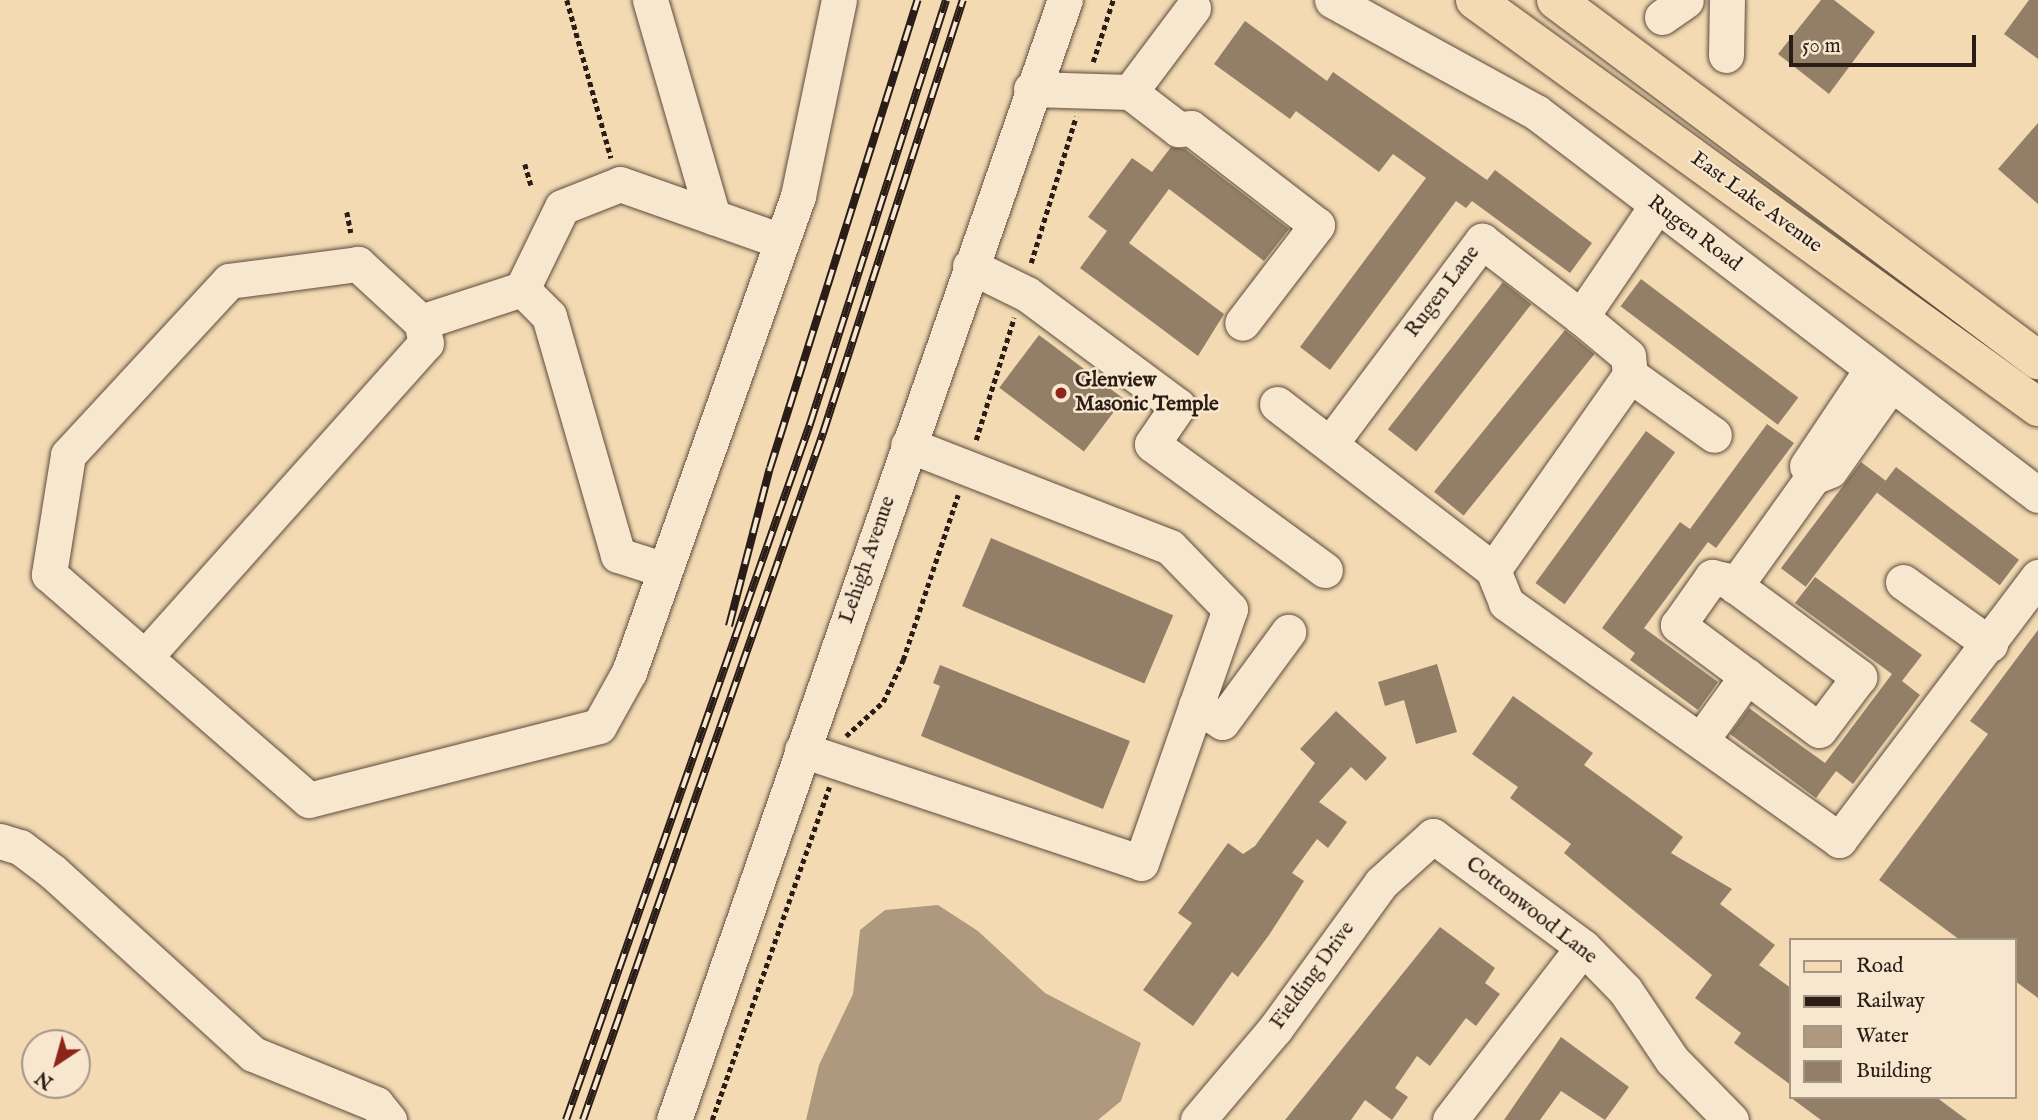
<!DOCTYPE html>
<style>
body{margin:0}
#map{position:relative;width:2038px;height:1120px;overflow:hidden;background:#f3dab3;font-family:"IM FELL English",serif}
div>[style]{position:absolute}
.water>*{inset:0;background:#af997e}
.building>*{inset:0;background:#937f68;transform-origin:0 0}
.path>*{height:4.5px;margin-top:-2.25px;transform-origin:0;background:repeating-linear-gradient(90deg,#2a1c16 0 5px,transparent 0 8.5px)}
.roads{filter:drop-shadow(0 0 2px #5c4c3d) drop-shadow(0 0 2px #5c4c3d)}
.minor>*{height:35px;margin:-17.5px;padding:0 17.5px;transform-origin:17.5px;border-radius:17.5px;background:#f7e7ce}
.major>*{height:38px;margin:-19px;padding:0 19px;transform-origin:19px;border-radius:19px;background:#f3dab3}
.rail>*{height:8px;margin-top:-4px;transform-origin:0;background:repeating-linear-gradient(90deg,#f7e7ce 0 16px,#2a1c16 0 32px);box-sizing:border-box;border-block:2px solid #2a1c16}
.dots>*{width:19px;height:19px;translate:-50% -50%;box-sizing:border-box;border:4px solid #f7e7ce;border-radius:50%}
span{translate:-50% -50%;white-space:nowrap;text-align:center;line-height:1.15;-webkit-text-stroke:5px #f7e7ce;paint-order:stroke}
.street-label{font-size:21px;color:#2a1c16}
.poi-label{font-size:21px;color:#2a1c16;font-weight:700}
.left{translate:0 -50%;text-align:left}
.legend{position:absolute;left:1789px;top:938px;width:228px;height:161px;box-sizing:border-box;background:#f7e7ce;border:2px solid #a59684;margin:0;padding:9px 12px;list-style:none;font-size:21px;color:#2a1c16}
.legend li{display:flex;align-items:center;gap:14px;height:35px}
.legend b{width:35px;border:2px solid #a59684}
.north{position:absolute;left:21px;top:1029px;width:70px;height:70px;box-sizing:border-box;background:#f7e7ce;border:2px solid #a59684;border-radius:50%;rotate:216deg;font-size:19px;font-weight:700;line-height:28px;text-align:center;color:#2a1c16}
.north::after{content:'';display:block;margin:auto;width:24px;height:32px;background:#8f2418;clip-path:polygon(50% 0,100% 100%,50% 72%,0 100%)}
.scale{position:absolute;left:1789px;top:35px;width:187px;height:32px;box-sizing:border-box;border:4px solid #2a1c16;border-top:0;padding-left:9px;font-size:21px;line-height:24px;white-space:nowrap;color:#2a1c16;-webkit-text-stroke:5px #f7e7ce;paint-order:stroke}
</style>
<div id="map">
<div class="water">
<i style="clip-path:polygon(938px 905px,978px 931px,1045px 993px,1141px 1043px,1121px 1101px,1098px 1120px,806px 1120px,819px 1065px,853px 994px,860px 930px,885px 910px)"></i>
</div>
<div class="building">
<i style="clip-path:polygon(1821px 0,1834px 0,1875px 32px,1829px 94px,1778px 54px)"></i>
<i style="clip-path:polygon(2029px 0,2038px 0,2038px 59px,2004px 34px)"></i>
<i style="clip-path:polygon(1245px 21px,1327px 81px,1333px 72px,1487px 180px,1495px 170px,1592px 243px,1570px 273px,1472px 201px,1466px 208px,1456px 201px,1330px 370px,1300px 347px,1426px 178px,1393px 154px,1379px 172px,1296px 111px,1290px 119px,1214px 64px)"></i>
<i style="clip-path:polygon(2038px 123px,2038px 204px,1998px 169px)"></i>
<i style="clip-path:polygon(1171px 147px,1185px 149px,1289px 229px,1264px 261px,1169px 189px,1129px 243px,1224px 314px,1198px 356px,1080px 268px,1107px 231px,1088px 217px,1132px 158px,1152px 172px)"></i>
<i style="left:1641px;top:279px;width:197px;height:34px;rotate:37deg"></i>
<i style="left:1503px;top:282px;width:36px;height:187px;rotate:38deg"></i>
<i style="left:1565px;top:330px;width:38px;height:208px;rotate:39deg"></i>
<i style="left:1039px;top:335px;width:106px;height:66px;rotate:37deg"></i>
<i style="clip-path:polygon(1767px 424px,1794px 443px,1716px 548px,1708px 542px,1644px 628px,1718px 682px,1698px 710px,1630px 660px,1635px 653px,1602px 628px,1680px 522px,1690px 529px)"></i>
<i style="left:1646px;top:431px;width:36px;height:188px;rotate:36deg"></i>
<i style="left:1861px;top:462px;width:31px;height:133px;rotate:37deg"></i>
<i style="left:1896px;top:467px;width:154px;height:32px;rotate:37deg"></i>
<i style="left:991px;top:538px;width:198px;height:74px;rotate:23deg"></i>
<i style="clip-path:polygon(1815px 577px,1922px 655px,1902px 681px,1920px 695px,1853px 784px,1836px 771px,1816px 798px,1730px 734px,1749px 708px,1825px 763px,1892px 674px,1795px 603px)"></i>
<i style="clip-path:polygon(2038px 630px,2038px 998px,2015px 981px,2015px 940px,1960px 940px,1879px 880px,1988px 734px,1970px 721px)"></i>
<i style="clip-path:polygon(1437px 664px,1457px 732px,1416px 744px,1404px 700px,1385px 706px,1378px 682px)"></i>
<i style="clip-path:polygon(940px 665px,1130px 741px,1103px 809px,921px 736px,940px 686px,933px 683px)"></i>
<i style="clip-path:polygon(1513px 696px,1593px 753px,1584px 765px,1683px 837px,1671px 853px,1732px 889px,1720px 904px,1775px 945px,1759px 965px,1791px 988px,1791px 1085px,1734px 1043px,1741px 1033px,1695px 998px,1712px 975px,1564px 853px,1571px 844px,1510px 798px,1518px 787px,1472px 754px)"></i>
<i style="clip-path:polygon(1336px 711px,1387px 758px,1366px 781px,1351px 767px,1319px 802px,1347px 822px,1328px 848px,1317px 839px,1292px 873px,1304px 881px,1269px 935px,1238px 977px,1232px 972px,1193px 1026px,1143px 990px,1192px 923px,1178px 913px,1228px 843px,1243px 854px,1255px 846px,1315px 763px,1300px 749px)"></i>
<i style="clip-path:polygon(1440px 927px,1495px 968px,1485px 983px,1500px 994px,1476px 1026px,1466px 1018px,1430px 1066px,1417px 1056px,1395px 1088px,1408px 1097px,1392px 1120px,1365px 1100px,1351px 1120px,1285px 1120px)"></i>
<i style="clip-path:polygon(1561px 1037px,1629px 1087px,1605px 1120px,1561px 1091px,1540px 1120px,1504px 1120px)"></i>
<i style="clip-path:polygon(1790px 1097px,1936px 1097px,1967px 1120px,1821px 1120px)"></i>
</div>
<div class="path">
<i style="left:567px;top:0;width:164px;rotate:74.4deg"></i>
<i style="left:1093px;top:62px;width:65px;rotate:-72.1deg"></i>
<i style="left:525px;top:164px;width:22px;rotate:74deg"></i>
<i style="left:347px;top:212px;width:21px;rotate:79deg"></i>
<i style="left:1031px;top:263px;width:153px;rotate:-72.9deg"></i>
<i style="left:976px;top:440px;width:128px;rotate:-72.7deg"></i>
<i style="left:846px;top:736px;width:50px;rotate:-42.6deg"></i>
<i style="left:883px;top:702px;width:47px;rotate:-64.5deg"></i>
<i style="left:903px;top:660px;width:174px;rotate:-71.6deg"></i>
<i style="left:712px;top:1120px;width:353px;rotate:-70.6deg"></i>
</div>
<div class="roads">
<div class="minor">
<i style="left:650px;top:0;width:226px;rotate:73.8deg"></i>
<i style="left:1332px;top:0;width:233px;rotate:28.8deg"></i>
<i style="left:1536px;top:112px;width:631px;rotate:37.34deg"></i>
<i style="left:1662px;top:17px;width:29px;rotate:-35deg"></i>
<i style="left:1726px;top:55px;width:55px;rotate:-89deg"></i>
<i style="left:1031px;top:89px;width:99px;rotate:1.7deg"></i>
<i style="left:1130px;top:92px;width:105px;rotate:-53.1deg"></i>
<i style="left:1130px;top:92px;width:61px;rotate:37.6deg"></i>
<i style="left:1178px;top:129px;width:13px;rotate:-4deg"></i>
<i style="left:1191px;top:128px;width:159px;rotate:37.6deg"></i>
<i style="left:1317px;top:225px;width:123px;rotate:127.4deg"></i>
<i style="left:970px;top:266px;width:64px;rotate:26.2deg"></i>
<i style="left:1027px;top:294px;width:188px;rotate:36.6deg"></i>
<i style="left:1178px;top:406px;width:46px;rotate:124.4deg"></i>
<i style="left:1152px;top:444px;width:214px;rotate:36.1deg"></i>
<i style="left:522px;top:289px;width:38px;rotate:45deg"></i>
<i style="left:549px;top:316px;width:249px;rotate:73.9deg"></i>
<i style="left:618px;top:555px;width:49px;rotate:17.7deg"></i>
<i style="left:421px;top:322px;width:106px;rotate:-18.1deg"></i>
<i style="left:522px;top:289px;width:91px;rotate:-64deg"></i>
<i style="left:562px;top:207px;width:62px;rotate:-21.6deg"></i>
<i style="left:620px;top:184px;width:171px;rotate:19.5deg"></i>
<i style="left:1630px;top:375px;width:103px;rotate:35.5deg"></i>
<i style="left:1277px;top:404px;width:272px;rotate:37.5deg"></i>
<i style="left:1493px;top:570px;width:35px;rotate:68deg"></i>
<i style="left:1506px;top:603px;width:409px;rotate:35.4deg"></i>
<i style="left:1839px;top:840px;width:330px;rotate:-52.9deg"></i>
<i style="left:1330px;top:444px;width:254px;rotate:-53.2deg"></i>
<i style="left:1482px;top:241px;width:125px;rotate:37.5deg"></i>
<i style="left:1807px;top:466px;width:117px;rotate:-56.2deg"></i>
<i style="left:1493px;top:570px;width:238px;rotate:-54.9deg"></i>
<i style="left:1630px;top:375px;width:19px;rotate:-96deg"></i>
<i style="left:1628px;top:356px;width:61px;rotate:-140.3deg"></i>
<i style="left:1581px;top:317px;width:135px;rotate:-55.8deg"></i>
<i style="left:1712px;top:577px;width:17px;rotate:13deg"></i>
<i style="left:1729px;top:581px;width:162px;rotate:36.4deg"></i>
<i style="left:1859px;top:677px;width:66px;rotate:127deg"></i>
<i style="left:1819px;top:730px;width:176px;rotate:-143.3deg"></i>
<i style="left:1678px;top:625px;width:59px;rotate:-54.7deg"></i>
<i style="left:1903px;top:582px;width:107px;rotate:35.5deg"></i>
<i style="left:1735px;top:586px;width:134px;rotate:-54.4deg"></i>
<i style="left:1813px;top:477px;width:18px;rotate:-22deg"></i>
<i style="left:1830px;top:470px;width:105px;rotate:-54.7deg"></i>
<i style="left:145px;top:657px;width:421px;rotate:-48.2deg"></i>
<i style="left:426px;top:343px;width:22px;rotate:-103deg"></i>
<i style="left:421px;top:322px;width:86px;rotate:-137.4deg"></i>
<i style="left:358px;top:264px;width:130px;rotate:172.5deg"></i>
<i style="left:229px;top:281px;width:237px;rotate:132.8deg"></i>
<i style="left:68px;top:455px;width:121px;rotate:99.1deg"></i>
<i style="left:49px;top:574px;width:12px;rotate:42deg"></i>
<i style="left:58px;top:582px;width:332px;rotate:41deg"></i>
<i style="left:309px;top:800px;width:299px;rotate:-14.3deg"></i>
<i style="left:599px;top:726px;width:62px;rotate:-60.9deg"></i>
<i style="left:629px;top:672px;width:505px;rotate:-70.45deg"></i>
<i style="left:798px;top:196px;width:200px;rotate:-78.2deg"></i>
<i style="left:1196px;top:705px;width:31px;rotate:33deg"></i>
<i style="left:1222px;top:722px;width:112px;rotate:-53.7deg"></i>
<i style="left:1701px;top:740px;width:79px;rotate:-54.3deg"></i>
<i style="left:802px;top:750px;width:357px;rotate:18.4deg"></i>
<i style="left:1141px;top:863px;width:269px;rotate:-70.7deg"></i>
<i style="left:1230px;top:609px;width:86px;rotate:-134.1deg"></i>
<i style="left:1170px;top:547px;width:281px;rotate:-158.7deg"></i>
<i style="left:0;top:841px;width:21px;rotate:17deg"></i>
<i style="left:20px;top:847px;width:41px;rotate:37.1deg"></i>
<i style="left:53px;top:872px;width:270px;rotate:42.3deg"></i>
<i style="left:253px;top:1054px;width:133px;rotate:22.1deg"></i>
<i style="left:376px;top:1104px;width:21px;rotate:51deg"></i>
<i style="left:674px;top:1120px;width:1186px;rotate:-70.76deg"></i>
<i style="left:1198px;top:1120px;width:119px;rotate:-49.8deg"></i>
<i style="left:1275px;top:1029px;width:180px;rotate:-54deg"></i>
<i style="left:1381px;top:883px;width:70px;rotate:-42.1deg"></i>
<i style="left:1433px;top:836px;width:187px;rotate:36.5deg"></i>
<i style="left:1583px;top:947px;width:60px;rotate:45.7deg"></i>
<i style="left:1625px;top:990px;width:84px;rotate:56.1deg"></i>
<i style="left:1672px;top:1060px;width:84px;rotate:45.5deg"></i>
<i style="left:1450px;top:1120px;width:218px;rotate:-52.4deg"></i>
</div>
<div class="major">
<i style="left:1475px;top:0;width:695px;rotate:35.86deg"></i>
<i style="left:1556px;top:0;width:602px;rotate:36.76deg"></i>
</div>
</div>
<div class="rail">
<i style="left:729px;top:626px;width:163px;rotate:-75.5deg"></i>
<i style="left:770px;top:468px;width:491px;rotate:-72.5deg"></i>
<i style="left:566px;top:1120px;width:738px;rotate:-70.68deg"></i>
<i style="left:810px;top:424px;width:445px;rotate:-72.2deg"></i>
<i style="left:583px;top:1120px;width:728px;rotate:-70.74deg"></i>
<i style="left:823px;top:433px;width:455px;rotate:-72.1deg"></i>
</div>
<div class="dots">
<i style="left:1061px;top:393px;background:#8f2418"></i>
</div>
<div class="street-label">
<span style="left:1756px;top:203px;rotate:36deg">East Lake Avenue</span>
<span style="left:1694px;top:234px;rotate:37deg">Rugen Road</span>
<span style="left:1443px;top:292px;rotate:-53deg">Rugen Lane</span>
<span style="left:868px;top:560px;rotate:-71deg">Lehigh Avenue</span>
<span style="left:1531px;top:911px;rotate:38deg">Cottonwood Lane</span>
<span style="left:1313px;top:976px;rotate:-54deg">Fielding Drive</span>
</div>
<div class="poi-label">
<span class="left" style="left:1075px;top:393px">Glenview<br>Masonic Temple</span>
</div>
<ul class="legend">
<li><b style="height:9px;background:#f3dab3"></b>Road</li>
<li><b style="height:9px;background:#2a1c16"></b>Railway</li>
<li><b style="height:19px;background:#af997e"></b>Water</li>
<li><b style="height:19px;background:#937f68"></b>Building</li>
</ul>
<div class="north">N</div>
<div class="scale">50 m</div>
</div>
